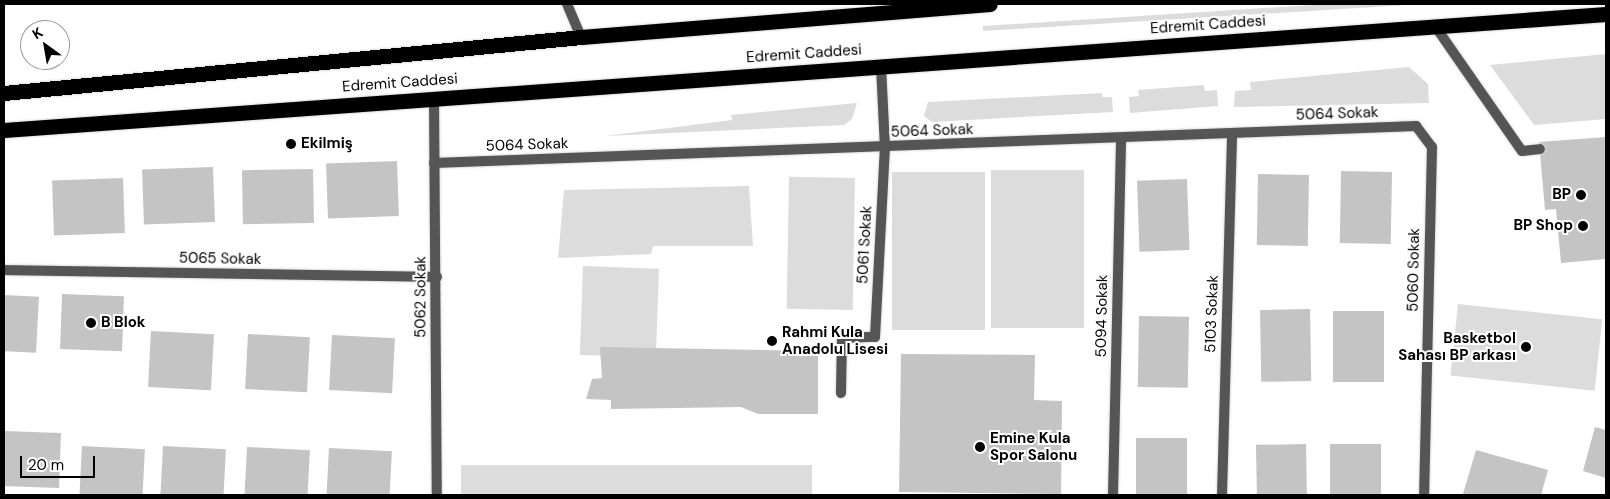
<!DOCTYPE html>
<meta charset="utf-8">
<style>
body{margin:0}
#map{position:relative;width:1610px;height:499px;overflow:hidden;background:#fff;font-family:"DM Sans",sans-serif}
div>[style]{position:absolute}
.green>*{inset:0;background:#dcdcdc;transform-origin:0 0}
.building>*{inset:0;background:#c4c4c4;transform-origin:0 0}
.roads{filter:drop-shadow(0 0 1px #dbdbdb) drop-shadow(0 0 1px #dbdbdb)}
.lane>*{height:10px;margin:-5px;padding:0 5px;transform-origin:5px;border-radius:5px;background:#555}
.street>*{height:10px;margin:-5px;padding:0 5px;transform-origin:5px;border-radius:5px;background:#555}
.highway>*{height:15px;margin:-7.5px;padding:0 7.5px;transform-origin:7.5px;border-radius:7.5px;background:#000}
.dots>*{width:14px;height:14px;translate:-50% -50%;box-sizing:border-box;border:2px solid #fff;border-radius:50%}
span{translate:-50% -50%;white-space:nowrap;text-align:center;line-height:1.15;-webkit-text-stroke:4px #fff;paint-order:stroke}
.street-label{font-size:15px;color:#000}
.poi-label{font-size:15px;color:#000;font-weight:700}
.left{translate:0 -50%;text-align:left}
.right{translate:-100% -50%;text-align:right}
.frame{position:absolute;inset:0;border:5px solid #000;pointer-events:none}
.north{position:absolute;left:20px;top:20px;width:50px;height:50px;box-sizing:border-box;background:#fff;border:1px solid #999;border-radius:50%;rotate:328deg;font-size:14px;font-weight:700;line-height:20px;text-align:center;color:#000}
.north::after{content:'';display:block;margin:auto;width:18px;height:22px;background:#000;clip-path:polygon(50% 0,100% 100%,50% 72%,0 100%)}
.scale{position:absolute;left:20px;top:456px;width:75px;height:22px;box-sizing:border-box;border:2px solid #000;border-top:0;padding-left:6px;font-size:15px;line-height:18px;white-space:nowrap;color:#000;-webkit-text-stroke:4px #fff;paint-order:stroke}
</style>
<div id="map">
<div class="green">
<i style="clip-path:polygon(1329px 4px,1423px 4px,983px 31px,983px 26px)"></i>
<i style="clip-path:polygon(1606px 54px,1606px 119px,1534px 125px,1490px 65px)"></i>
<i style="clip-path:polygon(1409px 67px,1428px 84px,1429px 103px,1234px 107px,1235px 91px,1251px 90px,1250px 82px)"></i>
<i style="clip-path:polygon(1204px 85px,1205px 91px,1217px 90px,1218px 106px,1130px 113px,1129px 97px,1139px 96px,1138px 90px)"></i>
<i style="clip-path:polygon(1102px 93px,1102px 97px,1112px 97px,1113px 112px,932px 122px,924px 116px,928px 102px)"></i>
<i style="clip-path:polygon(857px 103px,852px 119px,844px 125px,605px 136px,732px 120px,731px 115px)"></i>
<i style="left:1084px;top:170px;width:158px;height:93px;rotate:90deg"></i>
<i style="left:985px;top:172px;width:158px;height:93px;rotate:90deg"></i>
<i style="left:855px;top:178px;width:132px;height:66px;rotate:91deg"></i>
<i style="clip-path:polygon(749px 186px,753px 246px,653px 246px,651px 254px,558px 258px,564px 190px)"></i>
<i style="left:583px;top:266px;width:76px;height:89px;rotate:2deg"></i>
<i style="left:1458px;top:304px;width:145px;height:72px;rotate:6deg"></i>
<i style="left:461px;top:465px;width:351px;height:30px"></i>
</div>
<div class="building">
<i style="clip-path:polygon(1606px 137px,1606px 259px,1561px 263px,1556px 209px,1545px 210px,1539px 142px)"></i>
<i style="left:397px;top:161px;width:55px;height:71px;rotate:88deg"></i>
<i style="left:213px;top:167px;width:55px;height:71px;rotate:88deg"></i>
<i style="left:313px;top:169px;width:54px;height:71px;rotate:89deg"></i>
<i style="left:1341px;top:171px;width:51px;height:72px;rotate:1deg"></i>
<i style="left:1258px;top:174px;width:51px;height:71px;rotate:1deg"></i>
<i style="left:123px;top:178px;width:55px;height:71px;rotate:88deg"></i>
<i style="left:1187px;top:179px;width:71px;height:50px;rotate:88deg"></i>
<i style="left:62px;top:294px;width:62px;height:55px;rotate:2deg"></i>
<i style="left:4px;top:295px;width:35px;height:56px;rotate:3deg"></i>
<i style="left:1310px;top:309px;width:72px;height:50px;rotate:89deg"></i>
<i style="left:1384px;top:311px;width:71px;height:51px;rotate:90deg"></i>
<i style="left:1139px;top:316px;width:50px;height:71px;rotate:1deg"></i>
<i style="left:151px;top:331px;width:63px;height:56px;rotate:3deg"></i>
<i style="left:248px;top:334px;width:62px;height:55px;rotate:3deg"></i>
<i style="left:332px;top:335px;width:63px;height:55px;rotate:3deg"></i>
<i style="clip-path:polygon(600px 347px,818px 351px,818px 414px,758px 414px,741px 407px,611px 409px,611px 400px,586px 399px,592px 379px,602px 378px)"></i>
<i style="clip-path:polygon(901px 354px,1035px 355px,1034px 400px,1062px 401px,1061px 494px,899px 492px)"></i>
<i style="clip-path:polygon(1595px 427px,1606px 430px,1606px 478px,1583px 471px)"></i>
<i style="left:4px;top:431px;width:57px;height:55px;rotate:2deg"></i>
<i style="left:1187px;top:438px;width:57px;height:51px;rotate:90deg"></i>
<i style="left:1306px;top:444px;width:51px;height:50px;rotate:89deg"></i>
<i style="left:1381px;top:444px;width:51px;height:51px;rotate:90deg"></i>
<i style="left:82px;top:446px;width:63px;height:49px;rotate:3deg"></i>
<i style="left:163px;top:446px;width:63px;height:49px;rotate:3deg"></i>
<i style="left:247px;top:447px;width:63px;height:48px;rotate:3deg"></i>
<i style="left:329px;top:448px;width:63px;height:47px;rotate:3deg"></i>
<i style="clip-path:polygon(1476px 450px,1548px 470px,1541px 495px,1463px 494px)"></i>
</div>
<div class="roads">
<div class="lane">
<i style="left:1435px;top:26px;width:152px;rotate:55.2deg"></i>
<i style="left:1522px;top:151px;width:18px;rotate:-6deg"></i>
<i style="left:841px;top:393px;width:55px;rotate:-89deg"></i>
<i style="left:842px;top:338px;width:33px;rotate:-2deg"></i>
<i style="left:875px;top:337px;width:189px;rotate:-87deg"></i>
<i style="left:885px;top:148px;width:82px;rotate:-92.8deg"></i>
</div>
<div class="street">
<i style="left:567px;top:4px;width:36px;rotate:67deg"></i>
<i style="left:434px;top:98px;width:397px;rotate:89.6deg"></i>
<i style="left:434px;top:163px;width:983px;rotate:-2.16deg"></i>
<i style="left:1416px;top:126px;width:26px;rotate:53deg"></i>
<i style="left:1432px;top:147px;width:348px;rotate:91.3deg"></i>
<i style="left:4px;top:270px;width:433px;rotate:0.9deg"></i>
<i style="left:1113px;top:495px;width:357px;rotate:-88.7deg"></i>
<i style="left:1222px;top:495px;width:361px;rotate:-88.4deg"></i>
</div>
<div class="highway">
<i style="left:4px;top:93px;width:580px;rotate:-5.54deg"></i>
<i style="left:581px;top:37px;width:410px;rotate:-4.6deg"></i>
<i style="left:4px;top:130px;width:1606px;rotate:-4.14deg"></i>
</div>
</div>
<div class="dots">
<i style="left:291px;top:144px;background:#000"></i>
<i style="left:1581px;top:195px;background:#000"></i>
<i style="left:1583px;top:226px;background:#000"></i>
<i style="left:91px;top:323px;background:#000"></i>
<i style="left:772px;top:341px;background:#000"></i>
<i style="left:1526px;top:347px;background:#000"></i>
<i style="left:980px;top:447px;background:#000"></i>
</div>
<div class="street-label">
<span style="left:1208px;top:25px;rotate:-4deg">Edremit Caddesi</span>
<span style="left:804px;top:54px;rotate:-4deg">Edremit Caddesi</span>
<span style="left:400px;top:83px;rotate:-4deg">Edremit Caddesi</span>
<span style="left:1337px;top:114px;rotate:-2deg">5064 Sokak</span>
<span style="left:932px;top:131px;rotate:-2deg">5064 Sokak</span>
<span style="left:527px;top:145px;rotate:-2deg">5064 Sokak</span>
<span style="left:865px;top:245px;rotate:-87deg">5061 Sokak</span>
<span style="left:220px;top:259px;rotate:1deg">5065 Sokak</span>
<span style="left:1414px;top:270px;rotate:-89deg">5060 Sokak</span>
<span style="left:421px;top:297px;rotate:-90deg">5062 Sokak</span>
<span style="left:1212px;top:314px;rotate:-88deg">5103 Sokak</span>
<span style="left:1102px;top:316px;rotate:-89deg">5094 Sokak</span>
</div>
<div class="poi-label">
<span class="left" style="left:301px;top:144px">Ekilmiş</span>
<span class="right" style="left:1571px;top:195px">BP</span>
<span class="right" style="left:1573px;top:226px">BP Shop</span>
<span class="left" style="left:101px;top:323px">B Blok</span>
<span class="left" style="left:782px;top:341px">Rahmi Kula<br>Anadolu Lisesi</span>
<span class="right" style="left:1516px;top:347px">Basketbol<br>Sahası BP arkası</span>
<span class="left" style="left:990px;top:447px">Emine Kula<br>Spor Salonu</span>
</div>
<div class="frame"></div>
<div class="north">K</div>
<div class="scale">20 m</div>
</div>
